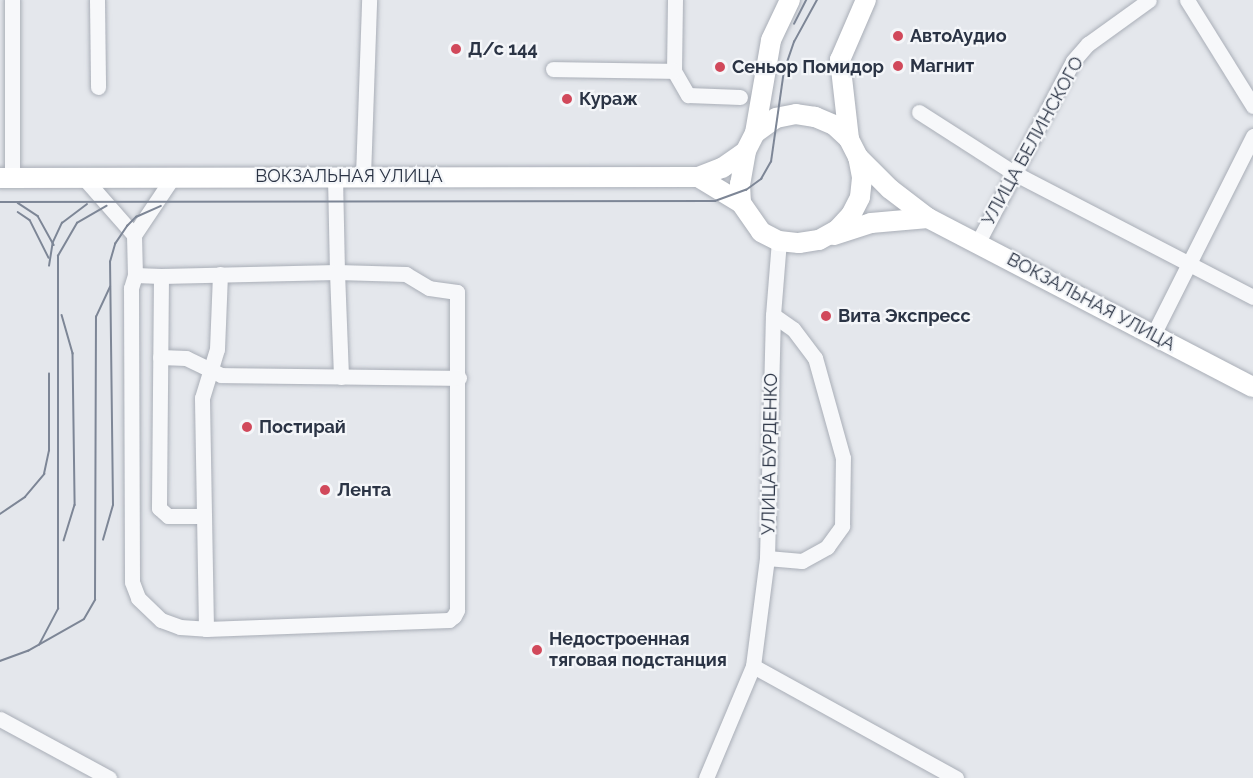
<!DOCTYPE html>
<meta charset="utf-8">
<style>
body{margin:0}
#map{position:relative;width:1253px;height:778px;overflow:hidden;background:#e4e7ec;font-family:Raleway,sans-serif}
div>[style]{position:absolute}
.roads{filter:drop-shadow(0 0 2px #a9aeb7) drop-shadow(0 0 2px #a9aeb7)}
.minor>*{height:15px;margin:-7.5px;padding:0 7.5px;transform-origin:7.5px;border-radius:7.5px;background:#f7f8fa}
.major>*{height:20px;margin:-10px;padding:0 10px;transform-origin:10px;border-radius:10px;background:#fff}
.tram>*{height:1.5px;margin:-0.75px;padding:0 0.75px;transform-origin:0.75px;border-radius:0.75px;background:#7d8696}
.dots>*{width:16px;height:16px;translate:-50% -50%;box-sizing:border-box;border:3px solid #f4f6f9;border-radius:50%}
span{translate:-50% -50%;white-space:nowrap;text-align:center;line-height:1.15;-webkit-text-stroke:4.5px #f4f6f9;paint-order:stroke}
.poi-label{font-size:18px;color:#2b3445;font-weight:700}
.left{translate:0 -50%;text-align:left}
.street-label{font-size:18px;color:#2b3445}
</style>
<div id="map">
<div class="roads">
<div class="minor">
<i style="left:12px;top:0;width:178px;rotate:90deg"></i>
<i style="left:97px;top:0;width:87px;rotate:89.3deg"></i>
<i style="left:675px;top:0;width:71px;rotate:90.8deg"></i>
<i style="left:674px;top:71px;width:28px;rotate:60deg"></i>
<i style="left:688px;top:95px;width:52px;rotate:2.2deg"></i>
<i style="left:1187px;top:0;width:125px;rotate:58.1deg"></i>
<i style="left:553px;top:69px;width:121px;rotate:0.9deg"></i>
<i style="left:919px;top:112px;width:113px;rotate:32.7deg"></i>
<i style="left:1014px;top:173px;width:269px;rotate:27.4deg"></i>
<i style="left:363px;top:176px;width:176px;rotate:-88deg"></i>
<i style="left:84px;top:178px;width:76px;rotate:48.7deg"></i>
<i style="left:134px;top:235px;width:40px;rotate:88.6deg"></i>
<i style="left:135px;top:275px;width:26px;rotate:2deg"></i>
<i style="left:161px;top:276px;width:176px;rotate:-1.3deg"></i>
<i style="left:337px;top:272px;width:96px;rotate:-91.2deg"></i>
<i style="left:134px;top:235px;width:70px;rotate:-56.1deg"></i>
<i style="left:978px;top:242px;width:204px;rotate:-62.3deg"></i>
<i style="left:1073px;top:61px;width:23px;rotate:-49deg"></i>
<i style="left:1088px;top:44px;width:75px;rotate:-35.8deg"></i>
<i style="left:135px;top:275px;width:14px;rotate:107deg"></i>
<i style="left:131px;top:288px;width:294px;rotate:89.8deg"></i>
<i style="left:132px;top:582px;width:17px;rotate:69deg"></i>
<i style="left:138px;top:598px;width:32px;rotate:44deg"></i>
<i style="left:161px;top:620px;width:20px;rotate:20deg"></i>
<i style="left:180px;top:627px;width:26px;rotate:4deg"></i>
<i style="left:206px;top:629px;width:243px;rotate:-2.1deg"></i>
<i style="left:449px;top:620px;width:6px;rotate:-39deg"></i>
<i style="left:454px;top:616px;width:7px;rotate:-63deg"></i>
<i style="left:457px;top:610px;width:318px;rotate:-90deg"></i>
<i style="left:457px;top:292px;width:28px;rotate:-172deg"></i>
<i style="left:429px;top:288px;width:27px;rotate:-149deg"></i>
<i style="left:406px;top:274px;width:69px;rotate:-178.3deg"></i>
<i style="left:337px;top:272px;width:105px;rotate:87.8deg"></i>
<i style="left:161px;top:276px;width:232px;rotate:90.5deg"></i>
<i style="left:159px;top:508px;width:12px;rotate:42deg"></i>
<i style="left:168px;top:516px;width:36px"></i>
<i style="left:1153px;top:335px;width:223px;rotate:-63.3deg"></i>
<i style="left:160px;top:357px;width:26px;rotate:2deg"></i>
<i style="left:186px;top:358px;width:39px;rotate:26deg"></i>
<i style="left:221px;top:375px;width:238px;rotate:0.7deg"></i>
<i style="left:767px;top:558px;width:35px;rotate:5deg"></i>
<i style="left:802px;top:561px;width:29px;rotate:-29deg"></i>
<i style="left:827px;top:547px;width:26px;rotate:-54deg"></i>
<i style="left:842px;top:526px;width:68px;rotate:-89.2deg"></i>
<i style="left:843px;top:458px;width:104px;rotate:-105.6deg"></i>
<i style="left:815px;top:358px;width:36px;rotate:-127deg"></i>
<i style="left:793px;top:329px;width:24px;rotate:-145deg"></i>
<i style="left:206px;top:629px;width:231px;rotate:-91deg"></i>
<i style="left:202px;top:398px;width:51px;rotate:-73deg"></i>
<i style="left:217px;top:349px;width:75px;rotate:-87.7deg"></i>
<i style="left:753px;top:666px;width:232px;rotate:28.9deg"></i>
<i style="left:0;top:719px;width:124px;rotate:28.4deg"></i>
<i style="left:706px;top:778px;width:121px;rotate:-67.2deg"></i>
<i style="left:753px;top:666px;width:109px;rotate:-82.6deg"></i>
<i style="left:767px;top:558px;width:243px;rotate:-88.6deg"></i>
<i style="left:773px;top:315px;width:74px;rotate:-85.4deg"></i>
</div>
<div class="major">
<i style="left:755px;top:133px;width:94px;rotate:-80.2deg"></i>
<i style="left:771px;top:40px;width:44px;rotate:-64.6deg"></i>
<i style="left:849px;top:139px;width:80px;rotate:-96.5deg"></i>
<i style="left:840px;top:60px;width:65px;rotate:-66.6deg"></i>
<i style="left:858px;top:157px;width:45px;rotate:45deg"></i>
<i style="left:890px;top:189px;width:48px;rotate:37.3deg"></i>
<i style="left:928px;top:218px;width:366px;rotate:27.5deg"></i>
<i style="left:698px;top:177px;width:50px;rotate:31.2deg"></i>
<i style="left:741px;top:203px;width:35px;rotate:55deg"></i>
<i style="left:761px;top:232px;width:20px;rotate:27deg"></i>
<i style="left:779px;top:241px;width:20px;rotate:6deg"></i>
<i style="left:799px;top:243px;width:20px;rotate:-9deg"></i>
<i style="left:819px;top:240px;width:21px;rotate:-29deg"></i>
<i style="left:837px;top:230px;width:21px;rotate:-47deg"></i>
<i style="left:851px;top:215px;width:20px;rotate:-63deg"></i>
<i style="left:860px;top:197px;width:20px;rotate:-84deg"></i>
<i style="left:862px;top:177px;width:20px;rotate:-101deg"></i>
<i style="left:858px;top:157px;width:20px;rotate:-117deg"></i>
<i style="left:849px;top:139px;width:21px;rotate:-137deg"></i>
<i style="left:834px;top:125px;width:21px;rotate:-157deg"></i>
<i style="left:815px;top:117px;width:19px;rotate:-171deg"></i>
<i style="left:796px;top:114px;width:20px;rotate:169deg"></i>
<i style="left:776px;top:118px;width:26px;rotate:144deg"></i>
<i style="left:755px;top:133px;width:20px;rotate:117deg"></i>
<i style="left:746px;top:151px;width:34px;rotate:100deg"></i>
<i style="left:740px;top:184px;width:19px;rotate:87deg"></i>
<i style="left:0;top:178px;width:698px;rotate:-0.08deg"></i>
<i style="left:698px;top:177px;width:26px;rotate:-21deg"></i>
<i style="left:722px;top:168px;width:29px;rotate:-35deg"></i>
<i style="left:834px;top:235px;width:39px;rotate:-18deg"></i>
<i style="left:871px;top:223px;width:57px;rotate:-5deg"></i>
</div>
</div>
<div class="tram">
<i style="left:794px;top:24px;width:27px;rotate:-63deg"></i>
<i style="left:0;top:202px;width:715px;rotate:-0.08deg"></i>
<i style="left:715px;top:201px;width:33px;rotate:-20deg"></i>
<i style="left:746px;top:190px;width:19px;rotate:-36deg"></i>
<i style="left:761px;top:179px;width:20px;rotate:-60deg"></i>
<i style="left:771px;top:162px;width:92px;rotate:-81.9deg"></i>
<i style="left:784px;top:71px;width:31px;rotate:-71deg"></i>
<i style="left:794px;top:42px;width:48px;rotate:-61.3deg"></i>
<i style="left:18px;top:203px;width:24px;rotate:33deg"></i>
<i style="left:38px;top:216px;width:33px;rotate:61deg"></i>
<i style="left:18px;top:212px;width:14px;rotate:34deg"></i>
<i style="left:30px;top:220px;width:42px;rotate:63.4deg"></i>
<i style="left:49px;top:266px;width:24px;rotate:-81deg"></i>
<i style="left:53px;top:242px;width:21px;rotate:-65deg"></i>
<i style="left:62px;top:223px;width:31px;rotate:-37deg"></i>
<i style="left:62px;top:315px;width:40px;rotate:74deg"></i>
<i style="left:73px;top:353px;width:152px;rotate:89.2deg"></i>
<i style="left:75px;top:505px;width:37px;rotate:107deg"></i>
<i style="left:0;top:514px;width:30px;rotate:-34deg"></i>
<i style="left:25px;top:497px;width:30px;rotate:-50deg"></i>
<i style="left:44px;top:474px;width:24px;rotate:-78deg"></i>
<i style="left:49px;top:451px;width:77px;rotate:-90deg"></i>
<i style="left:103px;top:540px;width:36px;rotate:-74deg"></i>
<i style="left:113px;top:505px;width:243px;rotate:-90.7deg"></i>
<i style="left:110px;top:262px;width:19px;rotate:-74deg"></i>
<i style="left:115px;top:244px;width:22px;rotate:-56deg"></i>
<i style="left:127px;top:226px;width:13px;rotate:-45deg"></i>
<i style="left:136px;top:217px;width:27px;rotate:-24deg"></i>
<i style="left:39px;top:645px;width:41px;rotate:-62.2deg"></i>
<i style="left:58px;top:609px;width:353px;rotate:-90deg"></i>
<i style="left:58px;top:256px;width:38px;rotate:-60deg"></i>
<i style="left:77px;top:223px;width:34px;rotate:-30deg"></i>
<i style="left:0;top:661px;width:30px;rotate:-20deg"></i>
<i style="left:28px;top:651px;width:64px;rotate:-29.7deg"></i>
<i style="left:84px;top:619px;width:22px;rotate:-60deg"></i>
<i style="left:95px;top:600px;width:283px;rotate:-89.8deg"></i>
<i style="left:96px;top:317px;width:33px;rotate:-65deg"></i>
</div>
<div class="dots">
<i style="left:898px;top:36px;background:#d1495b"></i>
<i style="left:456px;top:49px;background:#d1495b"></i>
<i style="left:898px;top:66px;background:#d1495b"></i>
<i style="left:720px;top:67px;background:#d1495b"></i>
<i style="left:567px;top:99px;background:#d1495b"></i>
<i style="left:826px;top:316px;background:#d1495b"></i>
<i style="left:247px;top:427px;background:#d1495b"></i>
<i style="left:325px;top:490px;background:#d1495b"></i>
<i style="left:537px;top:650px;background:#d1495b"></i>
</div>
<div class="poi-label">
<span class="left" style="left:910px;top:36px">АвтоАудио</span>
<span class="left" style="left:468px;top:49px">Д/с 144</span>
<span class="left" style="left:910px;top:66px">Магнит</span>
<span class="left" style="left:732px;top:67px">Сеньор Помидор</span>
<span class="left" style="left:579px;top:99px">Кураж</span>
<span class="left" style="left:838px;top:316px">Вита Экспресс</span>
<span class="left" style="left:259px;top:427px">Постирай</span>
<span class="left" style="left:337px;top:490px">Лента</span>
<span class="left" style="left:549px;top:650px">Недостроенная<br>тяговая подстанция</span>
</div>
<div class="street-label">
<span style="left:1033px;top:141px;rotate:-61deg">УЛИЦА БЕЛИНСКОГО</span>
<span style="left:349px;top:176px">ВОКЗАЛЬНАЯ УЛИЦА</span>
<span style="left:1091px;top:302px;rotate:28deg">ВОКЗАЛЬНАЯ УЛИЦА</span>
<span style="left:770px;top:454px;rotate:-89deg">УЛИЦА БУРДЕНКО</span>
</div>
</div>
